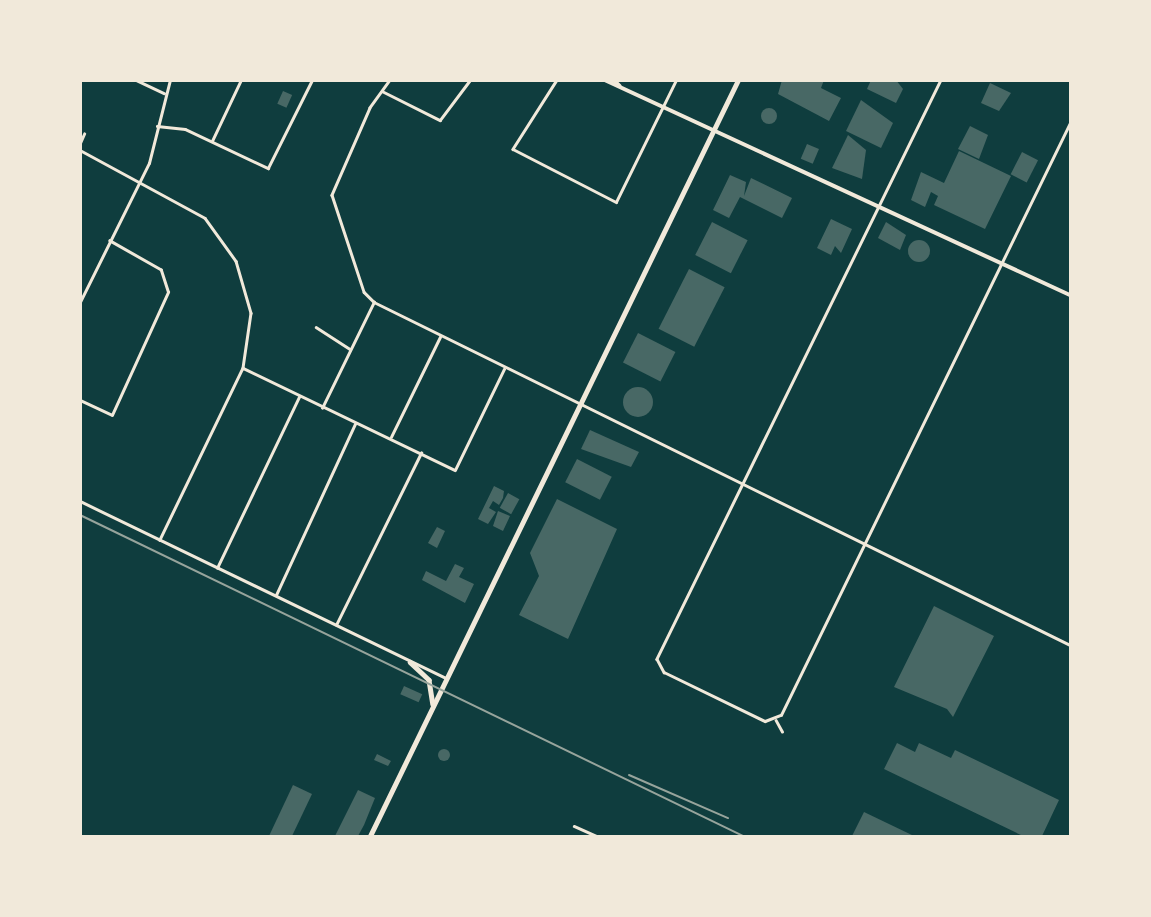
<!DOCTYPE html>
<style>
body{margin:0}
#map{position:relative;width:1151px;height:917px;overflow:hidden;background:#0f3d3e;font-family:"Source Sans 3",sans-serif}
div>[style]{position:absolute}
.building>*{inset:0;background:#486865;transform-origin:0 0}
.round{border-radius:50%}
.minor>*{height:2.5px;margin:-1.25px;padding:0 1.25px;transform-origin:1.25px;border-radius:1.25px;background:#f1e9da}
.tertiary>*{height:3.5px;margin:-1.75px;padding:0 1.75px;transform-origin:1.75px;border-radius:1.75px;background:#f1e9da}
.secondary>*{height:4.5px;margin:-2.25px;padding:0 2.25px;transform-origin:2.25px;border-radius:2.25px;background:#f1e9da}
.rail>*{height:2px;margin:-1px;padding:0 1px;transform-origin:1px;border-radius:1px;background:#97a49c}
span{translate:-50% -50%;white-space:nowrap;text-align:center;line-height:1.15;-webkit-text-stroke:6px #f1e9da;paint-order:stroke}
.frame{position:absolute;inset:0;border:82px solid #f1e9da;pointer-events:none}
</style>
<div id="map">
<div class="building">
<i style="clip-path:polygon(782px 80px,824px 80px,821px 88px,841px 98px,829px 121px,778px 94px)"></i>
<i style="clip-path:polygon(871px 80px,896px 80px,903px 89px,896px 103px,867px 89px)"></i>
<i style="clip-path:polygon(990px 83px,1011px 93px,999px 111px,981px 103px)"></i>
<i style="left:283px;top:91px;width:10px;height:14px;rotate:24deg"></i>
<i style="clip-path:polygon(861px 100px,893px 123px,881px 148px,846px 131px)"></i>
<i class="round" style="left:761px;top:108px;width:16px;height:16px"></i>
<i style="clip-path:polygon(970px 126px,988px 135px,979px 159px,958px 149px)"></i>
<i style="clip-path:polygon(848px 135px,866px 150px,862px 179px,832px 168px)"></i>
<i style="left:807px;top:144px;width:13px;height:16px;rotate:23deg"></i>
<i style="clip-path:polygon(959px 151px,1011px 176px,985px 229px,934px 205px,938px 196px,931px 192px,925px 207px,911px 200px,921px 172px,944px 183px)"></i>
<i style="left:1022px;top:152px;width:18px;height:25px;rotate:27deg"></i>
<i style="clip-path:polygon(730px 175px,746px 182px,744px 196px,751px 178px,792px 198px,782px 218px,740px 197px,729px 218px,713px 210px)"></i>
<i style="clip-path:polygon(831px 219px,852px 229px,841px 253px,835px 246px,831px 255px,817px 248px)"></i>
<i style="left:712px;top:222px;width:40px;height:37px;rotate:27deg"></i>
<i style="clip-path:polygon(886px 222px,906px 235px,900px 250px,878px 238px)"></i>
<i class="round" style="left:908px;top:240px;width:22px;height:22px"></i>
<i style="left:689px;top:269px;width:40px;height:67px;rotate:27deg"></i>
<i style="left:638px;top:333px;width:42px;height:33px;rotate:27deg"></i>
<i class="round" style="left:623px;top:387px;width:30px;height:30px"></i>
<i style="clip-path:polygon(590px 430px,639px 452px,631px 467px,581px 449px)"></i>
<i style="left:577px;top:459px;width:39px;height:26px;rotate:27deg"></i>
<i style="clip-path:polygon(494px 486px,504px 491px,503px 498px,499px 505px,493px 501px,489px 508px,496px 512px,488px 524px,478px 519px)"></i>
<i style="left:508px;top:493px;width:13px;height:17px;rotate:29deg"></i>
<i style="clip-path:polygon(557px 499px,617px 529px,568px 639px,519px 615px,539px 576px,530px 553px)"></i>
<i style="clip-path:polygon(498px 511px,510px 516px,503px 531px,493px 526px)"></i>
<i style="clip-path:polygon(437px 527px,445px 531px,437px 548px,428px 543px)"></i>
<i style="clip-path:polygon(455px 564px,464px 568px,459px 577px,474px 584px,465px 603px,422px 580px,426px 571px,446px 581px)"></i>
<i style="clip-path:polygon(934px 606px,994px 636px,953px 717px,947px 709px,894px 687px)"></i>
<i style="left:404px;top:686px;width:20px;height:9px;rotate:24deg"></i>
<i style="clip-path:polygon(897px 743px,915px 752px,919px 743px,951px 758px,955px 750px,1059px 800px,1042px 836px,1023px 836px,884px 769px)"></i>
<i class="round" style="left:438px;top:749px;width:12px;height:12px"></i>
<i style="clip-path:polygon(377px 754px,391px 761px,388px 766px,374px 760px)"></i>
<i style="clip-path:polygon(293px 785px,312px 794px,292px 836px,269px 836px)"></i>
<i style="clip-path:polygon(358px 790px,375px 798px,364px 825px,358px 836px,335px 836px)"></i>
<i style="clip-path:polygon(864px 812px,914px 836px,852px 836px)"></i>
</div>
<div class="minor">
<i style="left:136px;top:80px;width:31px;rotate:25deg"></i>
<i style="left:390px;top:80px;width:34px;rotate:126deg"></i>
<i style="left:370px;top:108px;width:95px;rotate:113.6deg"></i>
<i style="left:332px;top:195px;width:102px;rotate:71.7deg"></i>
<i style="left:364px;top:292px;width:14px;rotate:45deg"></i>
<i style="left:374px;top:302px;width:776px;rotate:26.23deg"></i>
<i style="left:557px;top:80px;width:82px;rotate:122.5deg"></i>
<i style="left:513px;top:149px;width:116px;rotate:27.2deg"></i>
<i style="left:616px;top:202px;width:136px;rotate:-63.8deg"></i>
<i style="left:941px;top:80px;width:645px;rotate:116.13deg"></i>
<i style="left:657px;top:659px;width:15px;rotate:62deg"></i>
<i style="left:664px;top:672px;width:112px;rotate:25.9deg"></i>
<i style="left:765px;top:721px;width:17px;rotate:-21deg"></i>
<i style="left:781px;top:715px;width:659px;rotate:-63.98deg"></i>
<i style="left:382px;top:91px;width:65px;rotate:26.6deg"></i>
<i style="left:440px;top:120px;width:50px;rotate:-53.1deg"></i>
<i style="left:157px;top:126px;width:28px;rotate:6deg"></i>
<i style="left:185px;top:129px;width:92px;rotate:25.2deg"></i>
<i style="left:268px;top:168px;width:98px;rotate:-63.4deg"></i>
<i style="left:212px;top:141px;width:68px;rotate:-64.6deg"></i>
<i style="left:80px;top:143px;width:10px;rotate:-66deg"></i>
<i style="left:80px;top:150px;width:142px;rotate:28.5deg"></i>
<i style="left:205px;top:218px;width:53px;rotate:54.2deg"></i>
<i style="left:236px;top:261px;width:54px;rotate:73.9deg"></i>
<i style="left:251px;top:313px;width:56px;rotate:98.3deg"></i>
<i style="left:243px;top:368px;width:191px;rotate:115.8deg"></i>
<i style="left:80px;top:302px;width:155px;rotate:-63.6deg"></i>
<i style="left:149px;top:163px;width:86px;rotate:-75.8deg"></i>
<i style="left:316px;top:327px;width:40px;rotate:32.9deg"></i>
<i style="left:243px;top:368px;width:235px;rotate:25.7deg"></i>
<i style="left:455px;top:470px;width:112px;rotate:-64.1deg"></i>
<i style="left:80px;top:400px;width:35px;rotate:25deg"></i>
<i style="left:112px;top:415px;width:135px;rotate:-65.5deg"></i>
<i style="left:168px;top:292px;width:23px;rotate:-108deg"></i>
<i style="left:161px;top:270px;width:59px;rotate:-150.4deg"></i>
<i style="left:322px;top:408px;width:118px;rotate:-63.9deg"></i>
<i style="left:391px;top:437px;width:111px;rotate:-63.9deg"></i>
<i style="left:80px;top:501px;width:407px;rotate:25.8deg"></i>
<i style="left:217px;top:568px;width:190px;rotate:-64.4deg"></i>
<i style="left:276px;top:595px;width:188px;rotate:-65.2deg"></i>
<i style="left:336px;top:625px;width:192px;rotate:-63.7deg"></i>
<i style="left:776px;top:720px;width:13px;rotate:61deg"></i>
<i style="left:574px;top:826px;width:24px;rotate:24deg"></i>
</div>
<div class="tertiary">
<i style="left:605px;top:80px;width:512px;rotate:24.81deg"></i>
<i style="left:614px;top:80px;width:8px;rotate:45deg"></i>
</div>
<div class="secondary">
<i style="left:410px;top:662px;width:26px;rotate:43deg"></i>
<i style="left:429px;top:680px;width:24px;rotate:81deg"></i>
<i style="left:370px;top:836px;width:841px;rotate:-64.04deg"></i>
</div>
<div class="rail">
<i style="left:80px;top:515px;width:737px;rotate:25.83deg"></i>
<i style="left:629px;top:775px;width:108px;rotate:23.5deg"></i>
</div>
<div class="frame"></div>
</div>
